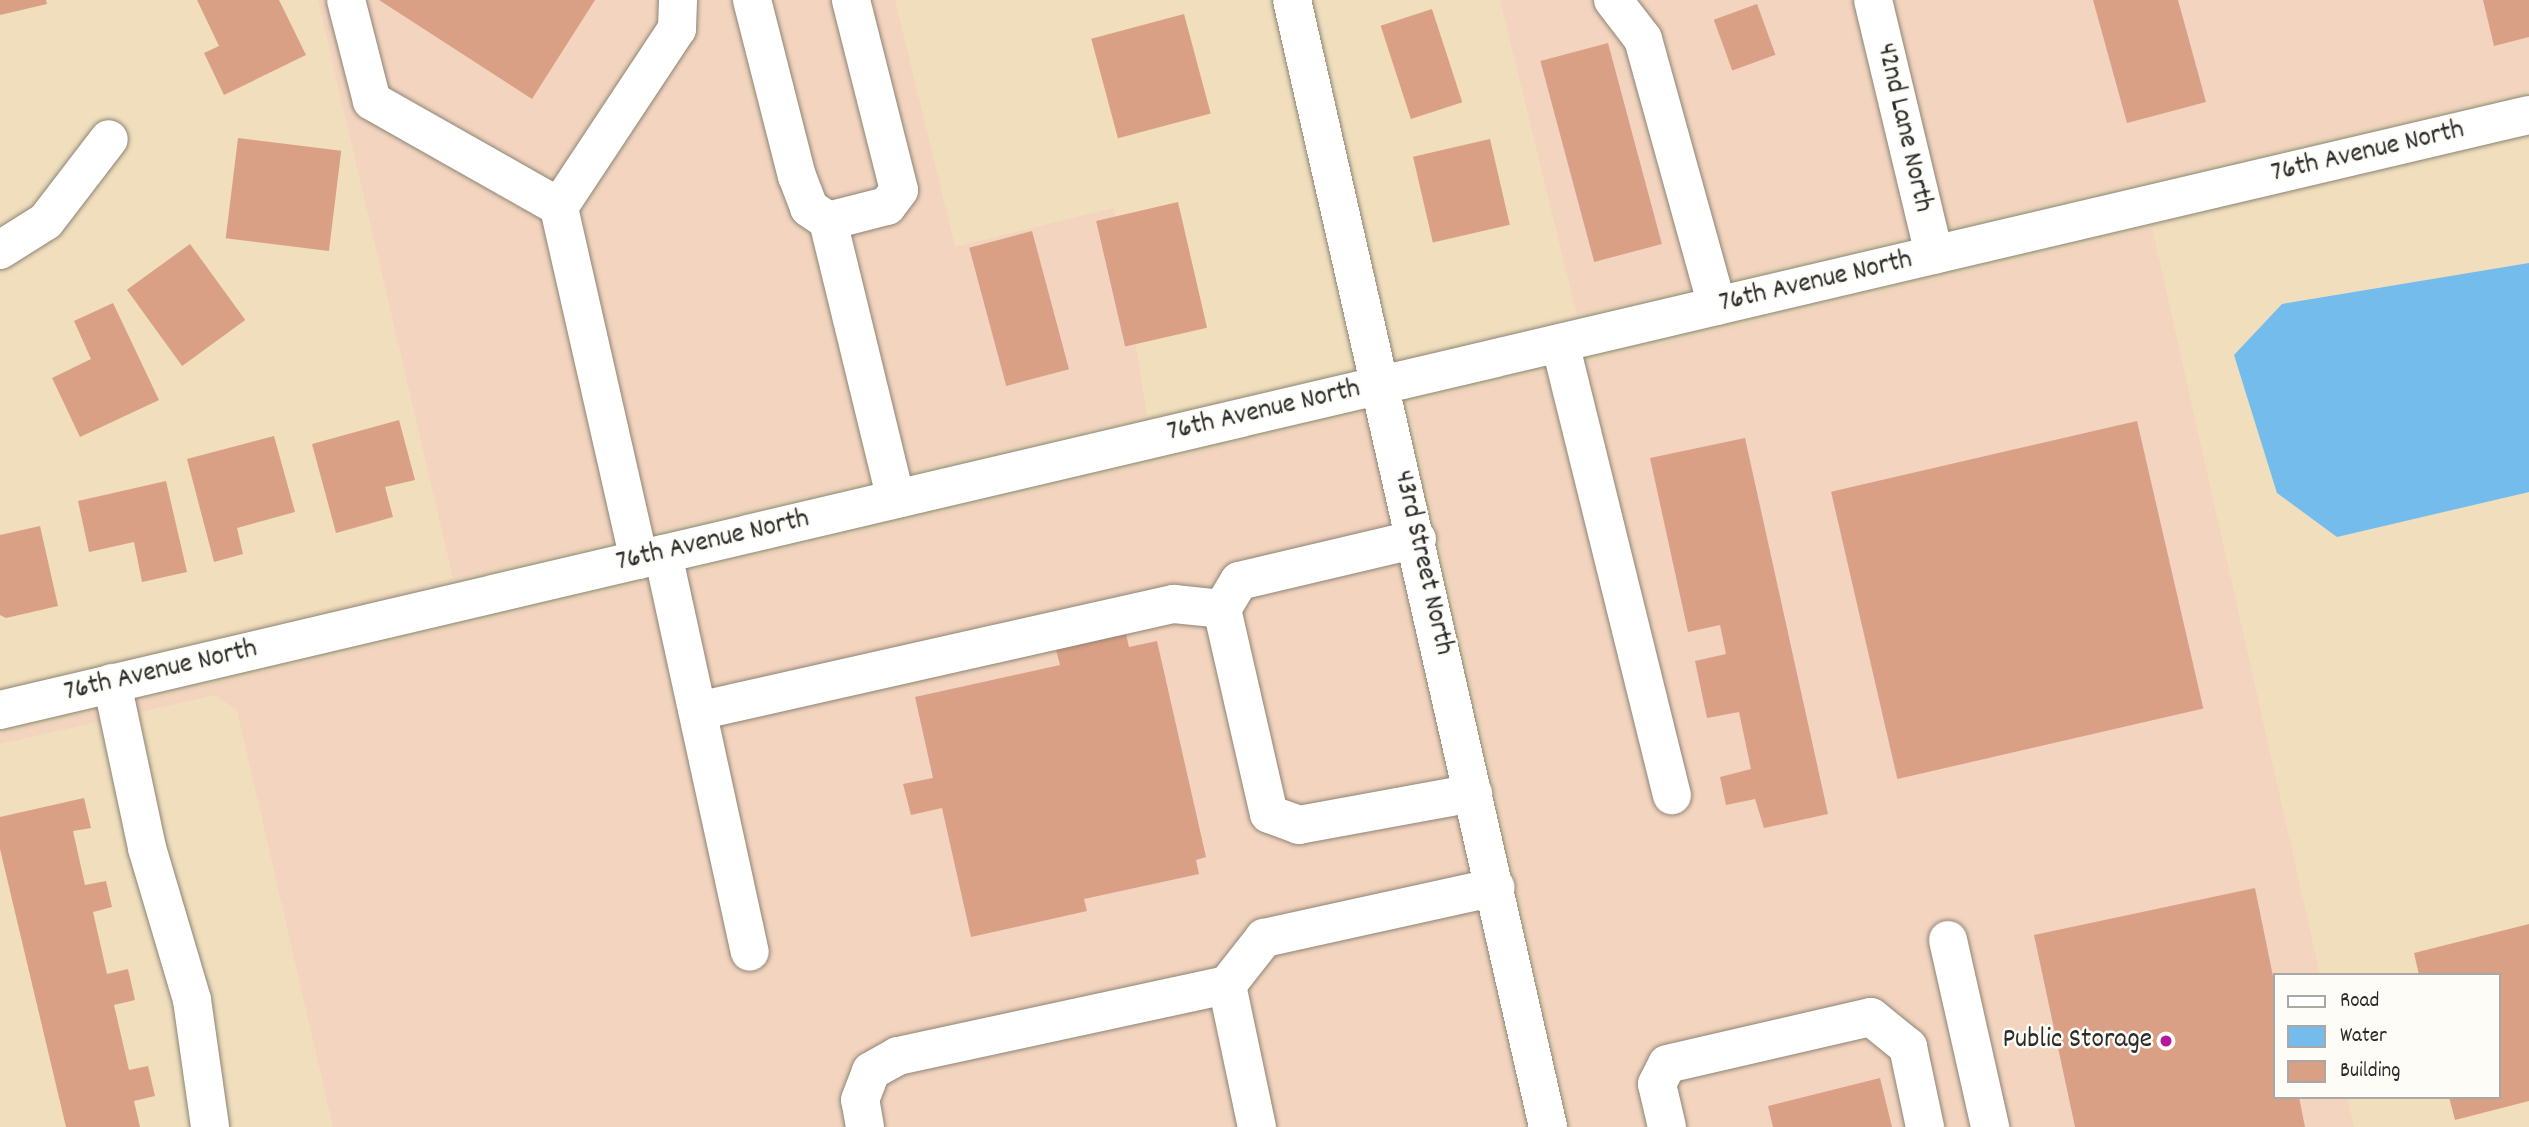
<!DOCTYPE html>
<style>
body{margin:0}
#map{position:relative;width:2529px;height:1127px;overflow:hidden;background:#f0debd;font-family:Dekko,sans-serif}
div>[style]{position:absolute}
.built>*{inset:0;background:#f3d4bf}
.water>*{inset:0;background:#73bcec}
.building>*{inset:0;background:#daa085;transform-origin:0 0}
.roads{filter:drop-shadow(0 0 2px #8e8474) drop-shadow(0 0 2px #8e8474)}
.minor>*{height:38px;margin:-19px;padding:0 19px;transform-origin:19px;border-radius:19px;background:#fff}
.dots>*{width:19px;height:19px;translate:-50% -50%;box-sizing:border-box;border:4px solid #fdfcf7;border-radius:50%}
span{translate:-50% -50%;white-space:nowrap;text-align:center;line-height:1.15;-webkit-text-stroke:5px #fdfcf7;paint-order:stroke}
.street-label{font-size:28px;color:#2b2b2b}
.poi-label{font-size:28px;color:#2b2b2b}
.right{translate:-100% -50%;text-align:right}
.legend{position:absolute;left:2273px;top:973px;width:228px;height:126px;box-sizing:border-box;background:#fdfcf7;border:2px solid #a9a8a5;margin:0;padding:9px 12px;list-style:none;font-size:21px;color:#2b2b2b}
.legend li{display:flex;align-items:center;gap:14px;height:35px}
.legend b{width:35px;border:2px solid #a9a8a5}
</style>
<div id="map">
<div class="built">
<i style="clip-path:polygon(318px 0,895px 0,955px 247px,1114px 208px,1147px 416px,189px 642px,453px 578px)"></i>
<i style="clip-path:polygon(1500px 0,2529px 0,2529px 91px,1577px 315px)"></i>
<i style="clip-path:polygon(2152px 228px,2320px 975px,2275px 975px,2275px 1097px,2347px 1097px,2354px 1127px,1570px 1127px,1408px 403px)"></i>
<i style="clip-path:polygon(1367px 412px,1527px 1127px,333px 1127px,237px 710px,215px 695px,0 744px,0 734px)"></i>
</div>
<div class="water">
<i style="clip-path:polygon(2529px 263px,2529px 492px,2337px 537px,2277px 493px,2234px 355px,2282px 304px)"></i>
</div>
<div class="building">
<i style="clip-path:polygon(0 0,46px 0,47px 4px,0 15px)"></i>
<i style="clip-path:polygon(197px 0,279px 0,306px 55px,224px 95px,204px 53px,219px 46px)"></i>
<i style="clip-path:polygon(379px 0,595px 0,532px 99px)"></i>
<i style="clip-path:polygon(2093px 0,2178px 0,2206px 102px,2127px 123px)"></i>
<i style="clip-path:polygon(2483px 0,2529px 0,2529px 37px,2494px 46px)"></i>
<i style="left:1757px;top:4px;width:54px;height:46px;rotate:70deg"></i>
<i style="left:1432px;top:9px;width:98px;height:54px;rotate:72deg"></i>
<i style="left:1184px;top:14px;width:103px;height:96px;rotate:75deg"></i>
<i style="left:1608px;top:43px;width:208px;height:70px;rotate:75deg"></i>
<i style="left:238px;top:138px;width:104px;height:101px;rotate:7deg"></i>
<i style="left:1490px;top:139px;width:88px;height:79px;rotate:77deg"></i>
<i style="left:1178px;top:202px;width:129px;height:84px;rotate:77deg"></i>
<i style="left:1032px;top:231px;width:143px;height:65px;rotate:75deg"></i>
<i style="left:190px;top:244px;width:94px;height:78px;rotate:54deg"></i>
<i style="clip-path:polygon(113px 303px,159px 400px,80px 437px,52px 378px,91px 359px,74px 321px)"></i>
<i style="clip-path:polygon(399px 420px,415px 480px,385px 487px,393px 517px,336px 533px,312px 444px)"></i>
<i style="left:2137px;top:421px;width:295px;height:314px;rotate:77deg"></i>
<i style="clip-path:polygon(274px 436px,295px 512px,237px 528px,243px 554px,214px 562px,187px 459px)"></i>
<i style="clip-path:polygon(1745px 438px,1828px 814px,1764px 828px,1755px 799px,1726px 805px,1720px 777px,1751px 769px,1739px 712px,1707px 718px,1695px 661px,1726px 654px,1720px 625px,1688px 632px,1650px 458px)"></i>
<i style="clip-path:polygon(166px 481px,187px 572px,142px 582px,134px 542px,89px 552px,78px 501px)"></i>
<i style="clip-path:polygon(40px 526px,58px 606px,6px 618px,0 615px,0 535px)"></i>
<i style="clip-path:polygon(1126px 634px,1129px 647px,1157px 641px,1206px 857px,1196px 860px,1199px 874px,1084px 899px,1087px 911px,971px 937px,942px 808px,911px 815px,903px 784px,933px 778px,915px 697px,1060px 665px,1056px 650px)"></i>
<i style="clip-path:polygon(84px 798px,91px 828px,73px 831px,85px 885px,106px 881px,112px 907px,93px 912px,107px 974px,128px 969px,135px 1000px,114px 1005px,129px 1070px,148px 1066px,155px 1096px,134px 1101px,140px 1127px,66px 1127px,0 849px,0 817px)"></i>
<i style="clip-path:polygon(2255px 888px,2275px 986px,2275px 1097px,2299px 1097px,2305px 1127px,2075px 1127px,2034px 935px)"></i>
<i style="clip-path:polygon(2529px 924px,2529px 1101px,2455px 1120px,2449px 1097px,2499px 1097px,2499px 975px,2419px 975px,2414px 953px)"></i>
<i style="clip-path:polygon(1880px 1078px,1892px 1127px,1773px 1127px,1768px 1106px)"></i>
</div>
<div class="roads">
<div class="minor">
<i style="left:346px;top:0;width:104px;rotate:75.6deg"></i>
<i style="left:372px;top:101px;width:215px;rotate:29.5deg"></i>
<i style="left:752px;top:0;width:182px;rotate:75.7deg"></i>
<i style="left:797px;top:176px;width:34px;rotate:69deg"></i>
<i style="left:809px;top:208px;width:23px;rotate:34deg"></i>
<i style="left:828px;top:221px;width:61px;rotate:-14.3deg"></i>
<i style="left:887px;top:206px;width:20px;rotate:-53deg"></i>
<i style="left:899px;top:190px;width:196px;rotate:-104.2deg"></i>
<i style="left:1292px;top:0;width:1156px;rotate:77.2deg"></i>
<i style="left:1613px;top:0;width:49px;rotate:52.4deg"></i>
<i style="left:1643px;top:39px;width:277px;rotate:74.5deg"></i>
<i style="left:1873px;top:0;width:262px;rotate:76.5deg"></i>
<i style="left:828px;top:221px;width:286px;rotate:76.3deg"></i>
<i style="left:0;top:250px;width:54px;rotate:-32.2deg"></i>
<i style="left:46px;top:221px;width:103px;rotate:-52.5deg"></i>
<i style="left:1560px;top:343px;width:466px;rotate:76.1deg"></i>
<i style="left:1417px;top:539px;width:183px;rotate:166.7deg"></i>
<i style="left:1239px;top:581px;width:33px;rotate:121deg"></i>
<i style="left:1222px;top:609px;width:210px;rotate:77.1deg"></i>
<i style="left:1269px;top:814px;width:32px;rotate:20deg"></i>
<i style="left:1299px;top:825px;width:177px;rotate:-10.4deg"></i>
<i style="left:663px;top:554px;width:407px;rotate:77.7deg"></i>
<i style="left:639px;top:560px;width:362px;rotate:-102.8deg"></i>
<i style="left:559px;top:207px;width:214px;rotate:-56.5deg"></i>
<i style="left:677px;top:29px;width:29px;rotate:-88deg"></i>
<i style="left:112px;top:683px;width:169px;rotate:78deg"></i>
<i style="left:147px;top:848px;width:159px;rotate:73.5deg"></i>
<i style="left:192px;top:1000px;width:128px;rotate:81.9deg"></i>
<i style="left:0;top:710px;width:2598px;rotate:-13.24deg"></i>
<i style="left:698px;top:711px;width:488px;rotate:-12.7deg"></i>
<i style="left:1174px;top:604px;width:48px;rotate:5.9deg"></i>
<i style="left:1948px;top:940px;width:192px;rotate:77.3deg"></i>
<i style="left:1227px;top:985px;width:145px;rotate:78.1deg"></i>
<i style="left:865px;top:1127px;width:27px;rotate:-100deg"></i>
<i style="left:860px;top:1100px;width:31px;rotate:-69deg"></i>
<i style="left:871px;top:1071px;width:31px;rotate:-29deg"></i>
<i style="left:898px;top:1056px;width:337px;rotate:-12.2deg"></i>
<i style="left:1227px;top:985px;width:60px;rotate:-51.8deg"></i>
<i style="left:1264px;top:938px;width:237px;rotate:-12.4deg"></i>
<i style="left:1667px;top:1127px;width:44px;rotate:-103.1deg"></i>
<i style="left:1657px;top:1084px;width:22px;rotate:-63deg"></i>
<i style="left:1667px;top:1064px;width:209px;rotate:-13deg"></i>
<i style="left:1871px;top:1017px;width:48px;rotate:39deg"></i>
<i style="left:1908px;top:1047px;width:82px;rotate:78deg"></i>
</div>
</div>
<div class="dots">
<i style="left:2166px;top:1041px;background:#b5179e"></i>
</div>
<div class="street-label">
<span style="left:1903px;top:128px;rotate:77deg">42nd Lane North</span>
<span style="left:2368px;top:153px;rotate:-13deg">76th Avenue North</span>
<span style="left:1816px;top:283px;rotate:-13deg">76th Avenue North</span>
<span style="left:1264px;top:412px;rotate:-13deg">76th Avenue North</span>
<span style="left:713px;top:542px;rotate:-13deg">76th Avenue North</span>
<span style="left:1422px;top:563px;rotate:77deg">43rd Street North</span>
<span style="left:161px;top:672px;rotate:-13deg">76th Avenue North</span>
</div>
<div class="poi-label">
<span class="right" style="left:2152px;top:1041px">Public Storage</span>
</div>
<ul class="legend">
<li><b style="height:9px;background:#fff"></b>Road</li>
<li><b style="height:19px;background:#73bcec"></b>Water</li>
<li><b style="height:19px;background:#daa085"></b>Building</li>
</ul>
</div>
